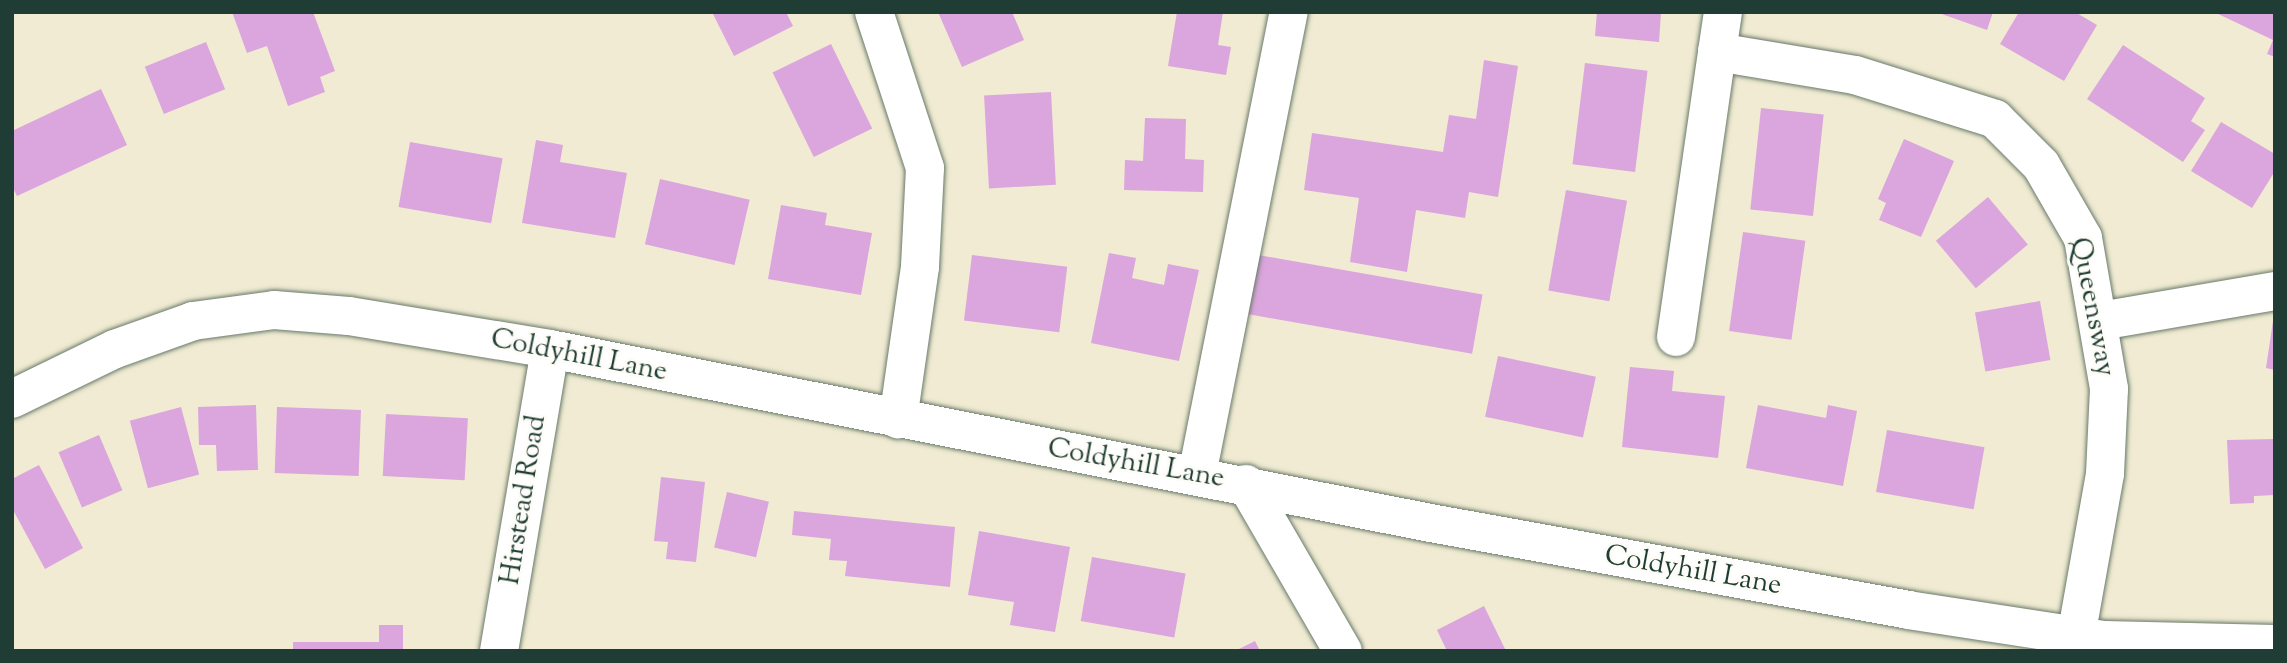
<!DOCTYPE html>
<style>
body{margin:0}
#map{position:relative;width:2287px;height:663px;overflow:hidden;background:#f0ebd2;font-family:"Sorts Mill Goudy",serif}
div>[style]{position:absolute}
.building>*{inset:0;background:#dba5dd;transform-origin:0 0}
.roads{filter:drop-shadow(0 0 2px #687a6b) drop-shadow(0 0 2px #687a6b)}
.minor>*{height:38px;margin:-19px;padding:0 19px;transform-origin:19px;border-radius:19px;background:#fff}
span{translate:-50% -50%;white-space:nowrap;text-align:center;line-height:1.15;-webkit-text-stroke:6px #fdfcf7;paint-order:stroke}
.street-label{font-size:28px;color:#1f3d34}
.frame{position:absolute;inset:0;border:14px solid #1f3d34;pointer-events:none}
</style>
<div id="map">
<div class="building">
<i style="clip-path:polygon(232px 12px,313px 12px,335px 71px,320px 77px,325px 92px,288px 106px,267px 46px,247px 53px)"></i>
<i style="clip-path:polygon(712px 12px,786px 12px,793px 26px,734px 56px)"></i>
<i style="clip-path:polygon(938px 12px,1012px 12px,1024px 40px,962px 67px)"></i>
<i style="clip-path:polygon(1177px 12px,1223px 12px,1218px 45px,1231px 47px,1226px 75px,1168px 66px)"></i>
<i style="clip-path:polygon(1597px 12px,1661px 12px,1659px 42px,1595px 36px)"></i>
<i style="clip-path:polygon(1936px 12px,1993px 12px,1987px 30px)"></i>
<i style="clip-path:polygon(2019px 12px,2075px 12px,2097px 25px,2064px 81px,2000px 44px)"></i>
<i style="clip-path:polygon(2214px 12px,2275px 12px,2275px 57px,2267px 54px,2273px 40px)"></i>
<i style="left:206px;top:42px;width:51px;height:66px;rotate:68deg"></i>
<i style="left:831px;top:44px;width:94px;height:65px;rotate:64deg"></i>
<i style="clip-path:polygon(2123px 45px,2205px 98px,2191px 121px,2205px 130px,2183px 162px,2087px 99px)"></i>
<i style="clip-path:polygon(1484px 60px,1518px 66px,1498px 197px,1469px 192px,1465px 218px,1416px 210px,1407px 272px,1350px 262px,1359px 198px,1304px 190px,1312px 133px,1443px 152px,1449px 115px,1476px 119px)"></i>
<i style="left:1585px;top:63px;width:63px;height:102px;rotate:7deg"></i>
<i style="clip-path:polygon(101px 89px,127px 145px,17px 196px,12px 186px,12px 131px)"></i>
<i style="left:1051px;top:92px;width:93px;height:67px;rotate:87deg"></i>
<i style="left:1761px;top:108px;width:63px;height:102px;rotate:6deg"></i>
<i style="clip-path:polygon(1145px 118px,1186px 119px,1185px 159px,1204px 160px,1203px 192px,1124px 190px,1125px 160px,1143px 161px)"></i>
<i style="clip-path:polygon(2221px 122px,2275px 154px,2275px 171px,2252px 208px,2191px 171px)"></i>
<i style="clip-path:polygon(1904px 139px,1954px 161px,1921px 237px,1879px 220px,1886px 203px,1878px 199px)"></i>
<i style="clip-path:polygon(536px 140px,563px 145px,560px 162px,627px 173px,615px 238px,522px 223px)"></i>
<i style="left:410px;top:142px;width:94px;height:66px;rotate:10deg"></i>
<i style="left:660px;top:179px;width:92px;height:67px;rotate:13deg"></i>
<i style="left:1566px;top:190px;width:62px;height:102px;rotate:10deg"></i>
<i style="left:1988px;top:197px;width:62px;height:68px;rotate:50deg"></i>
<i style="clip-path:polygon(781px 205px,827px 213px,825px 225px,872px 233px,861px 295px,768px 279px)"></i>
<i style="left:1743px;top:232px;width:63px;height:100px;rotate:8deg"></i>
<i style="clip-path:polygon(1109px 253px,1136px 258px,1132px 278px,1164px 285px,1168px 264px,1199px 270px,1179px 361px,1091px 343px)"></i>
<i style="left:972px;top:255px;width:96px;height:66px;rotate:7deg"></i>
<i style="left:1258px;top:255px;width:228px;height:60px;rotate:10deg"></i>
<i style="left:2040px;top:301px;width:60px;height:66px;rotate:80deg"></i>
<i style="clip-path:polygon(2273px 321px,2275px 321px,2275px 370px,2266px 368px)"></i>
<i style="left:1498px;top:356px;width:100px;height:62px;rotate:12deg"></i>
<i style="clip-path:polygon(1630px 367px,1674px 371px,1672px 391px,1725px 396px,1718px 458px,1622px 447px)"></i>
<i style="clip-path:polygon(256px 405px,258px 470px,217px 471px,216px 445px,199px 445px,198px 407px)"></i>
<i style="clip-path:polygon(1758px 405px,1826px 418px,1828px 405px,1857px 411px,1843px 486px,1746px 468px)"></i>
<i style="left:181px;top:407px;width:70px;height:53px;rotate:75deg"></i>
<i style="left:277px;top:407px;width:84px;height:66px;rotate:2deg"></i>
<i style="left:386px;top:414px;width:82px;height:62px;rotate:3deg"></i>
<i style="left:1887px;top:430px;width:99px;height:63px;rotate:10deg"></i>
<i style="left:99px;top:435px;width:60px;height:44px;rotate:67deg"></i>
<i style="clip-path:polygon(2275px 439px,2275px 495px,2254px 496px,2254px 503px,2230px 504px,2227px 440px)"></i>
<i style="clip-path:polygon(39px 465px,83px 548px,45px 569px,12px 508px,12px 479px)"></i>
<i style="clip-path:polygon(661px 477px,705px 482px,696px 562px,666px 559px,668px 542px,654px 541px)"></i>
<i style="left:727px;top:492px;width:43px;height:57px;rotate:13deg"></i>
<i style="clip-path:polygon(794px 511px,955px 527px,950px 587px,845px 576px,847px 561px,829px 560px,831px 539px,792px 535px)"></i>
<i style="clip-path:polygon(979px 531px,1070px 547px,1055px 632px,1010px 625px,1014px 602px,968px 595px)"></i>
<i style="left:1092px;top:557px;width:95px;height:65px;rotate:10deg"></i>
<i style="clip-path:polygon(1484px 606px,1506px 651px,1447px 651px,1437px 630px)"></i>
<i style="clip-path:polygon(379px 625px,403px 625px,403px 651px,293px 651px,293px 642px,379px 642px)"></i>
<i style="clip-path:polygon(1255px 641px,1260px 651px,1235px 651px)"></i>
</div>
<div class="roads">
<div class="minor">
<i style="left:874px;top:12px;width:164px;rotate:71.9deg"></i>
<i style="left:925px;top:168px;width:99px;rotate:92.9deg"></i>
<i style="left:920px;top:267px;width:154px;rotate:98.2deg"></i>
<i style="left:1723px;top:12px;width:40px;rotate:98.5deg"></i>
<i style="left:1717px;top:52px;width:140px;rotate:9.5deg"></i>
<i style="left:1855px;top:75px;width:147px;rotate:17.4deg"></i>
<i style="left:1995px;top:119px;width:65px;rotate:45deg"></i>
<i style="left:2041px;top:165px;width:84px;rotate:60.1deg"></i>
<i style="left:2083px;top:238px;width:153px;rotate:80.2deg"></i>
<i style="left:2109px;top:389px;width:85px;rotate:92.7deg"></i>
<i style="left:2105px;top:474px;width:166px;rotate:100.1deg"></i>
<i style="left:2100px;top:321px;width:178px;rotate:-9.7deg"></i>
<i style="left:1676px;top:337px;width:288px;rotate:-81.8deg"></i>
<i style="left:12px;top:399px;width:114px;rotate:-25.9deg"></i>
<i style="left:115px;top:349px;width:83px;rotate:-19.7deg"></i>
<i style="left:193px;top:321px;width:82px;rotate:-7.7deg"></i>
<i style="left:274px;top:310px;width:75px;rotate:4.6deg"></i>
<i style="left:349px;top:316px;width:204px;rotate:9.3deg"></i>
<i style="left:550px;top:349px;width:892px;rotate:11.18deg"></i>
<i style="left:1425px;top:522px;width:491px;rotate:10.3deg"></i>
<i style="left:1908px;top:610px;width:198px;rotate:8.7deg"></i>
<i style="left:2104px;top:640px;width:171px;rotate:1.3deg"></i>
<i style="left:1197px;top:475px;width:472px;rotate:-78.8deg"></i>
<i style="left:1246px;top:484px;width:193px;rotate:59.9deg"></i>
<i style="left:499px;top:651px;width:306px;rotate:-80.4deg"></i>
</div>
</div>
<div class="street-label">
<span style="left:2092px;top:307px;rotate:79deg">Queensway</span>
<span style="left:579px;top:356px;rotate:11deg">Coldyhill Lane</span>
<span style="left:1136px;top:464px;rotate:10deg">Coldyhill Lane</span>
<span style="left:524px;top:500px;rotate:-81deg">Hirstead Road</span>
<span style="left:1693px;top:571px;rotate:10deg">Coldyhill Lane</span>
</div>
<div class="frame"></div>
</div>
